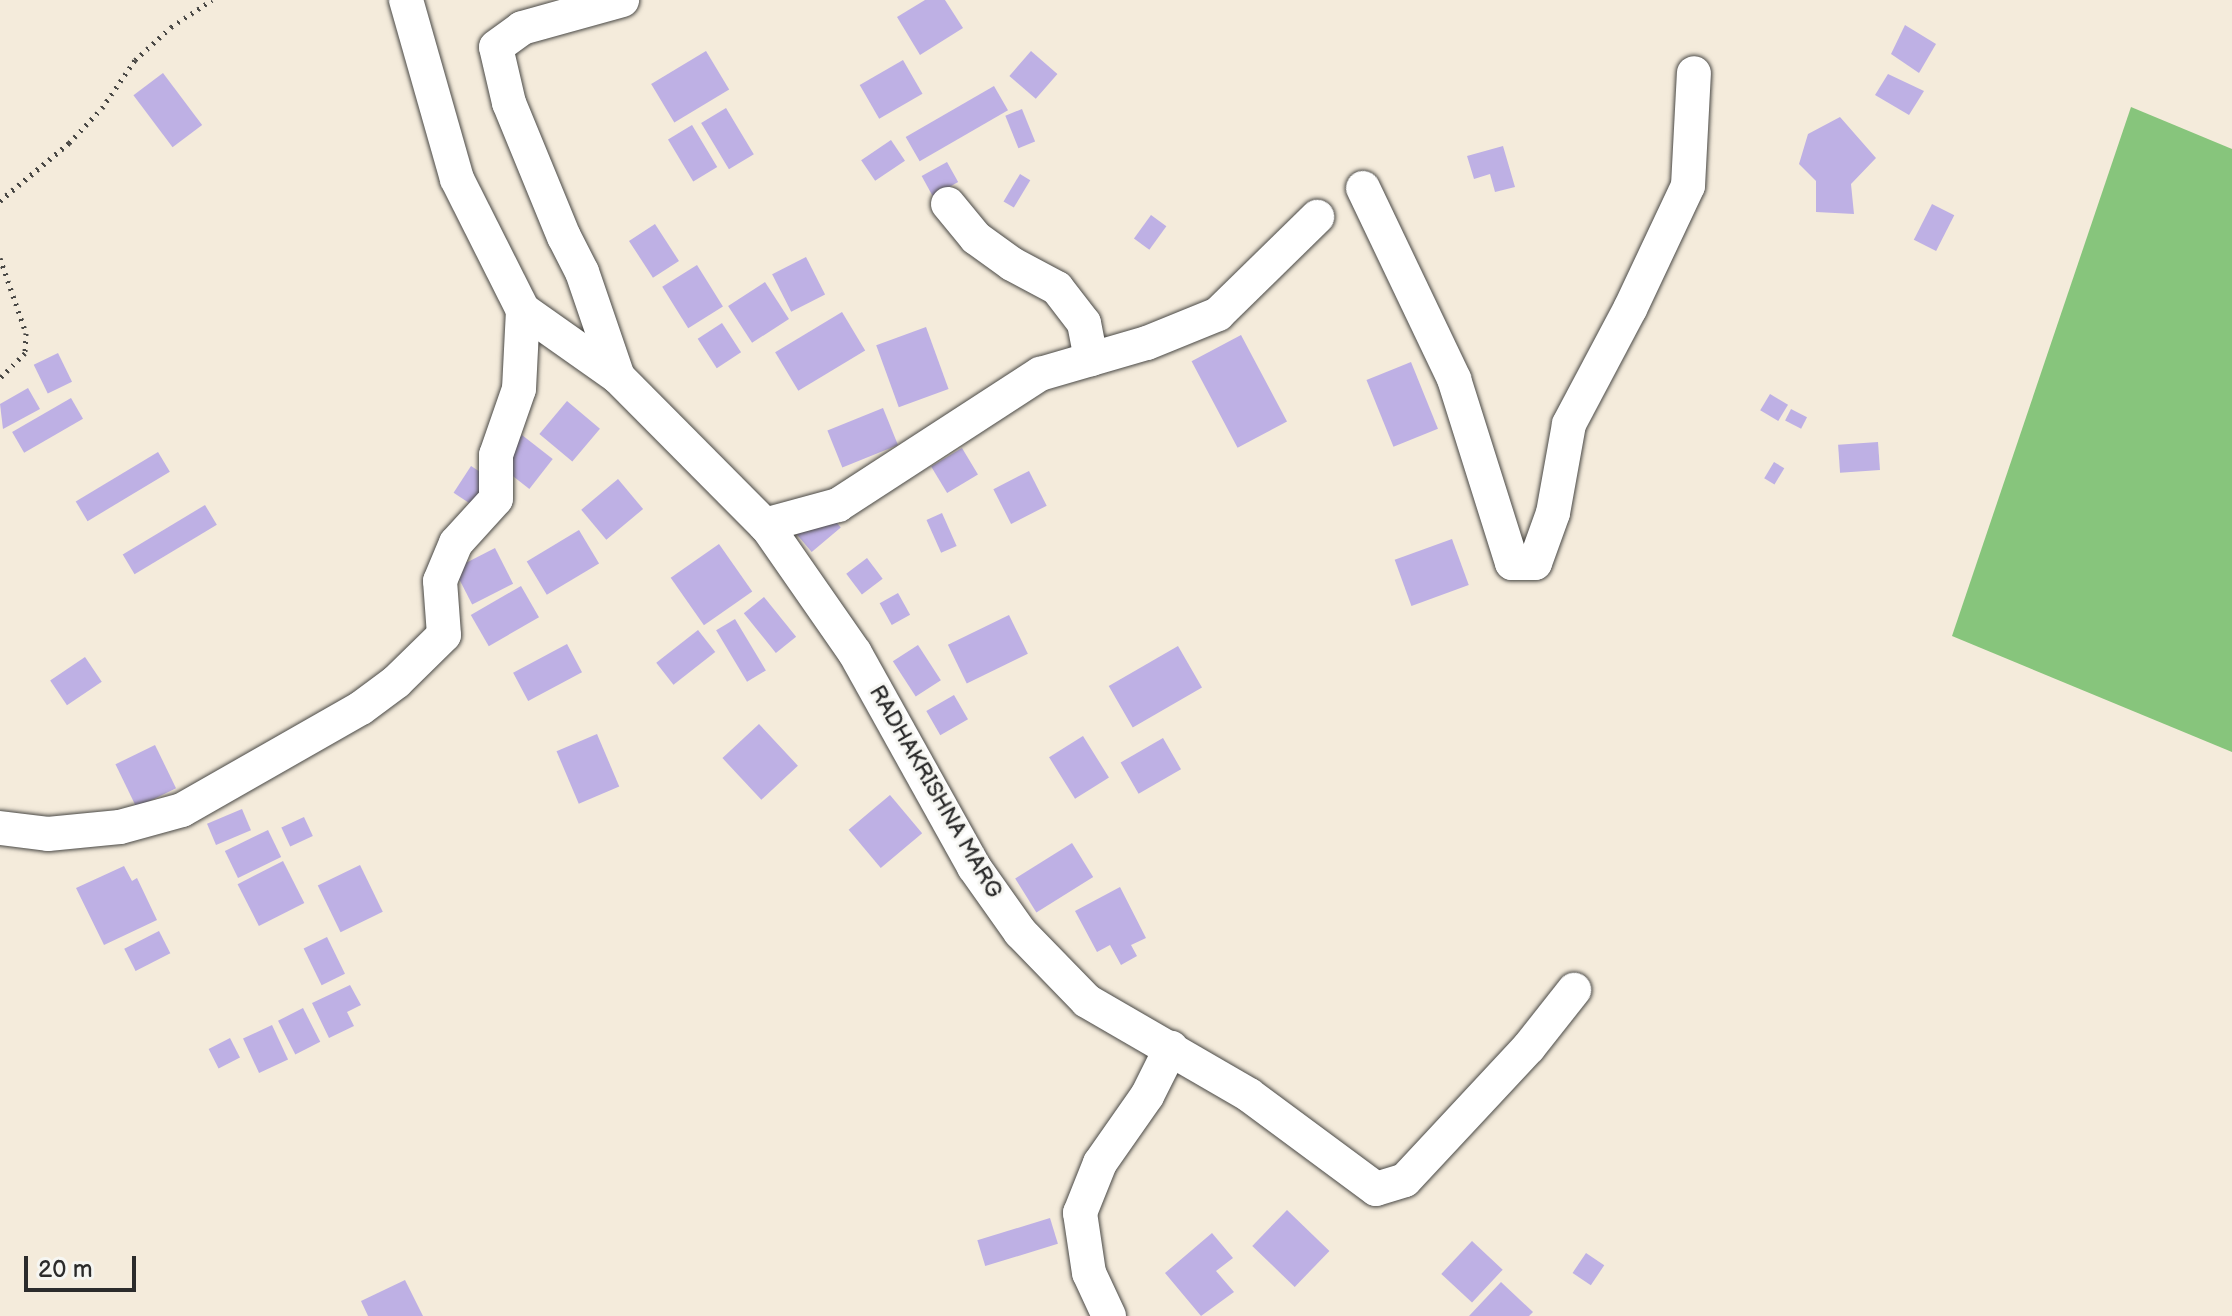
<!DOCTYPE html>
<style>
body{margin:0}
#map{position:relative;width:2232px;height:1316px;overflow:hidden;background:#f4ebdb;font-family:"Balsamiq Sans",sans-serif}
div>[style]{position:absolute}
.green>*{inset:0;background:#87c57c}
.building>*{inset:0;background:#beb0e4;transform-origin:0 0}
.path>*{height:5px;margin-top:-2.5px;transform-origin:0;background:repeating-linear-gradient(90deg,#494845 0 2px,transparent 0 8px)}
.roads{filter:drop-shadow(0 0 2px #494845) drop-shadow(0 0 2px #494845)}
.minor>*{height:34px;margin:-17px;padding:0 17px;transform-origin:17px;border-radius:17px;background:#fff}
span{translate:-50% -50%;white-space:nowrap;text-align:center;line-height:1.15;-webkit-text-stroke:6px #f6f6f2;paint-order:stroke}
.street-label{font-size:22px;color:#2b2b2b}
.scale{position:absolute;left:24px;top:1256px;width:112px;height:36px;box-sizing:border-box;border:4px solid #2b2b2b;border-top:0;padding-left:10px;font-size:24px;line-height:28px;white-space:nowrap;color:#2b2b2b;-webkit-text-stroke:6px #f6f6f2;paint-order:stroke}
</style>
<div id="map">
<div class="green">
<i style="clip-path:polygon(2131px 107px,2232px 149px,2232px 752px,1952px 636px)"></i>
</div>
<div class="building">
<i style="clip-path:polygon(925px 0,945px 0,963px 28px,920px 55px,897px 17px)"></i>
<i style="clip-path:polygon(1905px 25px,1936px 44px,1919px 73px,1891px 54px)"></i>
<i style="left:706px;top:51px;width:45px;height:64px;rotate:59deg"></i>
<i style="left:1031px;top:51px;width:35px;height:33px;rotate:41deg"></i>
<i style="left:903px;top:60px;width:39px;height:50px;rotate:60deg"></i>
<i style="left:163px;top:73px;width:65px;height:37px;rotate:53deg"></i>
<i style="clip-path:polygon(1888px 74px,1924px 91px,1909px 115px,1875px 95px)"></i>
<i style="left:994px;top:86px;width:28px;height:102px;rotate:60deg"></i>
<i style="left:726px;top:108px;width:54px;height:29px;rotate:59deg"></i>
<i style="left:1022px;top:109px;width:35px;height:18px;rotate:68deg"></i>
<i style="clip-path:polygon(1840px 117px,1876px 158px,1851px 184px,1854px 214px,1816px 212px,1816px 181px,1799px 164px,1808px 134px)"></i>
<i style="left:692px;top:125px;width:49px;height:28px;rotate:59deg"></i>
<i style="left:891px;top:140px;width:25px;height:36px;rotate:56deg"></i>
<i style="clip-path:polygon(1503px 146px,1515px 187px,1495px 192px,1490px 174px,1474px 179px,1467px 156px)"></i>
<i style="left:947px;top:162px;width:23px;height:29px;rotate:61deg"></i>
<i style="left:1020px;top:174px;width:12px;height:32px;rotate:31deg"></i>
<i style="left:1932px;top:204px;width:25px;height:40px;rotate:27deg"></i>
<i style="left:1151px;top:215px;width:19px;height:29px;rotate:36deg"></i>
<i style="left:655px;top:224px;width:44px;height:31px;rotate:57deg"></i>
<i style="left:806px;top:257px;width:42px;height:38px;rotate:63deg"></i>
<i style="left:697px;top:265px;width:49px;height:41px;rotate:58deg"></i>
<i style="left:765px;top:282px;width:44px;height:44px;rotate:57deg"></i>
<i style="left:842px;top:312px;width:45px;height:78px;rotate:59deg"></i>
<i style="left:722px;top:323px;width:35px;height:29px;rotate:57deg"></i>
<i style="left:926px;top:327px;width:66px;height:53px;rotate:70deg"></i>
<i style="left:1241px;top:335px;width:98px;height:56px;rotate:62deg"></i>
<i style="left:58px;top:353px;width:32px;height:27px;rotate:64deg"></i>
<i style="left:1411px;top:362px;width:72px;height:48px;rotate:68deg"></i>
<i style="clip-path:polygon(28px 388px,40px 409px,3px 429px,0 404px)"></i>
<i style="left:1770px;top:394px;width:21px;height:19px;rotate:31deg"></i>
<i style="left:71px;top:398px;width:24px;height:68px;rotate:60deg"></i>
<i style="left:567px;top:401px;width:43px;height:43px;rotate:40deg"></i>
<i style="left:883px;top:408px;width:40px;height:60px;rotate:68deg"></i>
<i style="left:1791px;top:409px;width:18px;height:13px;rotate:27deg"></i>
<i style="left:522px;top:435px;width:39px;height:38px;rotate:38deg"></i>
<i style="left:1878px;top:442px;width:28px;height:40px;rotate:86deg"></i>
<i style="left:962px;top:448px;width:31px;height:36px;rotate:59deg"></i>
<i style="left:158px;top:452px;width:23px;height:96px;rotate:59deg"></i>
<i style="left:1774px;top:462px;width:12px;height:19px;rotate:31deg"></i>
<i style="left:471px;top:466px;width:24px;height:32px;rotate:33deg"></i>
<i style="left:1029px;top:471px;width:39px;height:40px;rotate:63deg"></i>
<i style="left:618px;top:479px;width:39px;height:48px;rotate:50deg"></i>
<i style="left:205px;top:505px;width:23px;height:96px;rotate:59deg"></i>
<i style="left:826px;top:510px;width:23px;height:38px;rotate:50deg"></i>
<i style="left:942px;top:513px;width:36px;height:17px;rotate:66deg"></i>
<i style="left:579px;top:530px;width:39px;height:61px;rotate:59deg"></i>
<i style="left:1452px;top:539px;width:49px;height:61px;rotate:70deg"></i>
<i style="left:719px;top:544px;width:58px;height:59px;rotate:55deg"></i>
<i style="left:495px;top:548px;width:40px;height:46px;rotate:63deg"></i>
<i style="left:867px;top:558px;width:26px;height:26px;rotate:53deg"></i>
<i style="left:521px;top:586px;width:36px;height:58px;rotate:60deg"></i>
<i style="left:898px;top:593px;width:25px;height:21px;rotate:61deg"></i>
<i style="left:764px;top:597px;width:51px;height:26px;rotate:51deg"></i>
<i style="left:1009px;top:615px;width:43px;height:68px;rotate:64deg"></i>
<i style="left:735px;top:619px;width:60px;height:22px;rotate:59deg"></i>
<i style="left:698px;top:630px;width:28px;height:53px;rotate:52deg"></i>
<i style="left:567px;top:644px;width:32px;height:61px;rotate:62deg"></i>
<i style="left:918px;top:645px;width:42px;height:30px;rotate:57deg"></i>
<i style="left:1178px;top:646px;width:48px;height:80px;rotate:60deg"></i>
<i style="left:85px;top:657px;width:30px;height:42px;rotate:56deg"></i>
<i style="left:954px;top:695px;width:28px;height:32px;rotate:60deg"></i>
<i style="left:759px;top:724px;width:57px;height:50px;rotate:47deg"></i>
<i style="left:597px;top:734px;width:57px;height:44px;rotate:67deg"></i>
<i style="left:1083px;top:736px;width:49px;height:40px;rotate:58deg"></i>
<i style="left:1163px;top:738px;width:36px;height:49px;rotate:60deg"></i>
<i style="left:155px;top:745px;width:48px;height:44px;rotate:64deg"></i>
<i style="left:890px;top:795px;width:50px;height:54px;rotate:50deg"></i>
<i style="left:242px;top:809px;width:23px;height:38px;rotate:67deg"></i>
<i style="left:304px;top:817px;width:21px;height:25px;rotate:65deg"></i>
<i style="left:268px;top:830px;width:30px;height:48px;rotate:64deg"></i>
<i style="left:1072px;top:843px;width:40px;height:67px;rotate:58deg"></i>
<i style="left:283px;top:861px;width:47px;height:51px;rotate:63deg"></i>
<i style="left:360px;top:865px;width:52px;height:47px;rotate:64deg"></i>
<i style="clip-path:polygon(124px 866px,132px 881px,137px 878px,157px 920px,104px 945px,76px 888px)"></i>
<i style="clip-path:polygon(1120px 887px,1146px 938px,1131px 945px,1137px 956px,1121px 965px,1110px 945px,1097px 952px,1075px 911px)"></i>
<i style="left:159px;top:931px;width:25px;height:39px;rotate:63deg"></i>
<i style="left:327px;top:937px;width:41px;height:26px;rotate:64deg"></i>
<i style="clip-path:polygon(350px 985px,361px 1005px,347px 1012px,354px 1026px,329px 1038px,312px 1003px)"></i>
<i style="left:303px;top:1008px;width:38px;height:28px;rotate:63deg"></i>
<i style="left:272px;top:1025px;width:38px;height:32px;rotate:65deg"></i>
<i style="left:230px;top:1038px;width:22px;height:24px;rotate:63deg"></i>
<i style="left:1287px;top:1210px;width:59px;height:50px;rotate:44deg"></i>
<i style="left:1050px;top:1218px;width:27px;height:76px;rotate:73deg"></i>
<i style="clip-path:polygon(1212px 1233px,1233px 1258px,1216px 1271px,1234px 1292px,1201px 1316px,1165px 1273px)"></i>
<i style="left:1472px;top:1241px;width:42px;height:45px;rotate:43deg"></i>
<i style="left:1586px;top:1253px;width:22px;height:24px;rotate:34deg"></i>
<i style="clip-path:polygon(405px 1280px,423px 1316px,368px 1316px,361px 1301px)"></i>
<i style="clip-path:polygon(1501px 1282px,1533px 1312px,1529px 1316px,1469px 1316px)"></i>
</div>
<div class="path">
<i style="left:69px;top:143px;width:48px;rotate:-46.7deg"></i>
<i style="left:102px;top:108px;width:58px;rotate:-55.5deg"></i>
<i style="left:135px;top:60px;width:49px;rotate:-42.5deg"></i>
<i style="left:171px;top:27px;width:49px;rotate:-33.4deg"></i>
<i style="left:0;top:201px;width:90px;rotate:-40deg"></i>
<i style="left:69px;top:143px;width:85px;rotate:140.3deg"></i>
<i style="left:0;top:258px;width:79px;rotate:70.9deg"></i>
<i style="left:26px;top:333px;width:20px;rotate:93deg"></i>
<i style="left:25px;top:353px;width:35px;rotate:135deg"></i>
</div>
<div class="roads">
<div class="minor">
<i style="left:406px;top:0;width:186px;rotate:74.1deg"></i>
<i style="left:457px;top:179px;width:147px;rotate:63.3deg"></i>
<i style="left:523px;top:310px;width:116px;rotate:35.2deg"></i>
<i style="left:618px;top:377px;width:213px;rotate:45.2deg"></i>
<i style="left:768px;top:528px;width:152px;rotate:55.2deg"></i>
<i style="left:855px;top:653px;width:245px;rotate:60.9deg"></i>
<i style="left:974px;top:867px;width:80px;rotate:54.7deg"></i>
<i style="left:1020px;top:932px;width:96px;rotate:45.8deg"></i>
<i style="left:1087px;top:1001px;width:187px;rotate:30.1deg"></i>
<i style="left:1249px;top:1095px;width:158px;rotate:36.5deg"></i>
<i style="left:1376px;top:1189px;width:30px;rotate:-17deg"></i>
<i style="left:1405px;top:1180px;width:182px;rotate:-47deg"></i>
<i style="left:1529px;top:1047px;width:73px;rotate:-51.7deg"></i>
<i style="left:1363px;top:188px;width:212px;rotate:64.5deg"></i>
<i style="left:1454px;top:379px;width:193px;rotate:72.5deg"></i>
<i style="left:1512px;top:563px;width:23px"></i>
<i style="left:1535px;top:563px;width:53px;rotate:-70.2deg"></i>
<i style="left:1553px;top:513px;width:90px;rotate:-79.8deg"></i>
<i style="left:1569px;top:424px;width:130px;rotate:-62.1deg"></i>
<i style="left:1630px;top:309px;width:136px;rotate:-64.8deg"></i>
<i style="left:1688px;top:186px;width:113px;rotate:-87deg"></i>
<i style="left:948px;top:204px;width:44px;rotate:50.5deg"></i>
<i style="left:976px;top:238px;width:44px;rotate:35.8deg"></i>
<i style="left:1012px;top:264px;width:51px;rotate:28.1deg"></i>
<i style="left:1057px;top:288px;width:44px;rotate:52.4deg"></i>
<i style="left:1084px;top:323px;width:37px;rotate:79deg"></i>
<i style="left:618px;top:377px;width:111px;rotate:-108.9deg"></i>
<i style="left:582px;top:272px;width:39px;rotate:-117deg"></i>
<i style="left:564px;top:237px;width:145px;rotate:-112.3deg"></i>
<i style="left:509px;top:103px;width:57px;rotate:-103.1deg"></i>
<i style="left:496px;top:47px;width:32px;rotate:-36deg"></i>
<i style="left:522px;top:28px;width:104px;rotate:-15.6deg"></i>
<i style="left:765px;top:525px;width:76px;rotate:-15.3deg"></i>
<i style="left:838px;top:505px;width:241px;rotate:-33deg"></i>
<i style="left:1040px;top:374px;width:111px;rotate:-16.2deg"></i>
<i style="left:1147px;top:343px;width:77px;rotate:-22.2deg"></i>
<i style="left:1218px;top:314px;width:139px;rotate:-44.4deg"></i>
<i style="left:0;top:828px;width:48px;rotate:7.1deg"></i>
<i style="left:48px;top:834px;width:72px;rotate:-5.6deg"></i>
<i style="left:120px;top:827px;width:64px;rotate:-15.3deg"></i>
<i style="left:182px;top:810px;width:206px;rotate:-29.7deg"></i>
<i style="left:361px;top:708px;width:44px;rotate:-36.6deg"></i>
<i style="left:396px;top:682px;width:67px;rotate:-44.4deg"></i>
<i style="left:444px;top:635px;width:54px;rotate:-94.2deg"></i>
<i style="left:440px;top:581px;width:41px;rotate:-67.2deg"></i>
<i style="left:456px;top:543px;width:59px;rotate:-47.7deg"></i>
<i style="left:496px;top:499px;width:44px;rotate:-90deg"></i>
<i style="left:496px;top:455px;width:70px;rotate:-70.8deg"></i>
<i style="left:519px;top:389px;width:79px;rotate:-87.1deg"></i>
<i style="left:1109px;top:1316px;width:47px;rotate:-114.9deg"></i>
<i style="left:1089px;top:1273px;width:61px;rotate:-98.5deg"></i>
<i style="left:1080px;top:1213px;width:54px;rotate:-68.2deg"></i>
<i style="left:1100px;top:1163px;width:82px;rotate:-55deg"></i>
<i style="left:1147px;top:1096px;width:54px;rotate:-63.4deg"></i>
</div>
</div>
<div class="street-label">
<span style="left:935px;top:792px;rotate:60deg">RADHAKRISHNA MARG</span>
</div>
<div class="scale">20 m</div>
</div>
